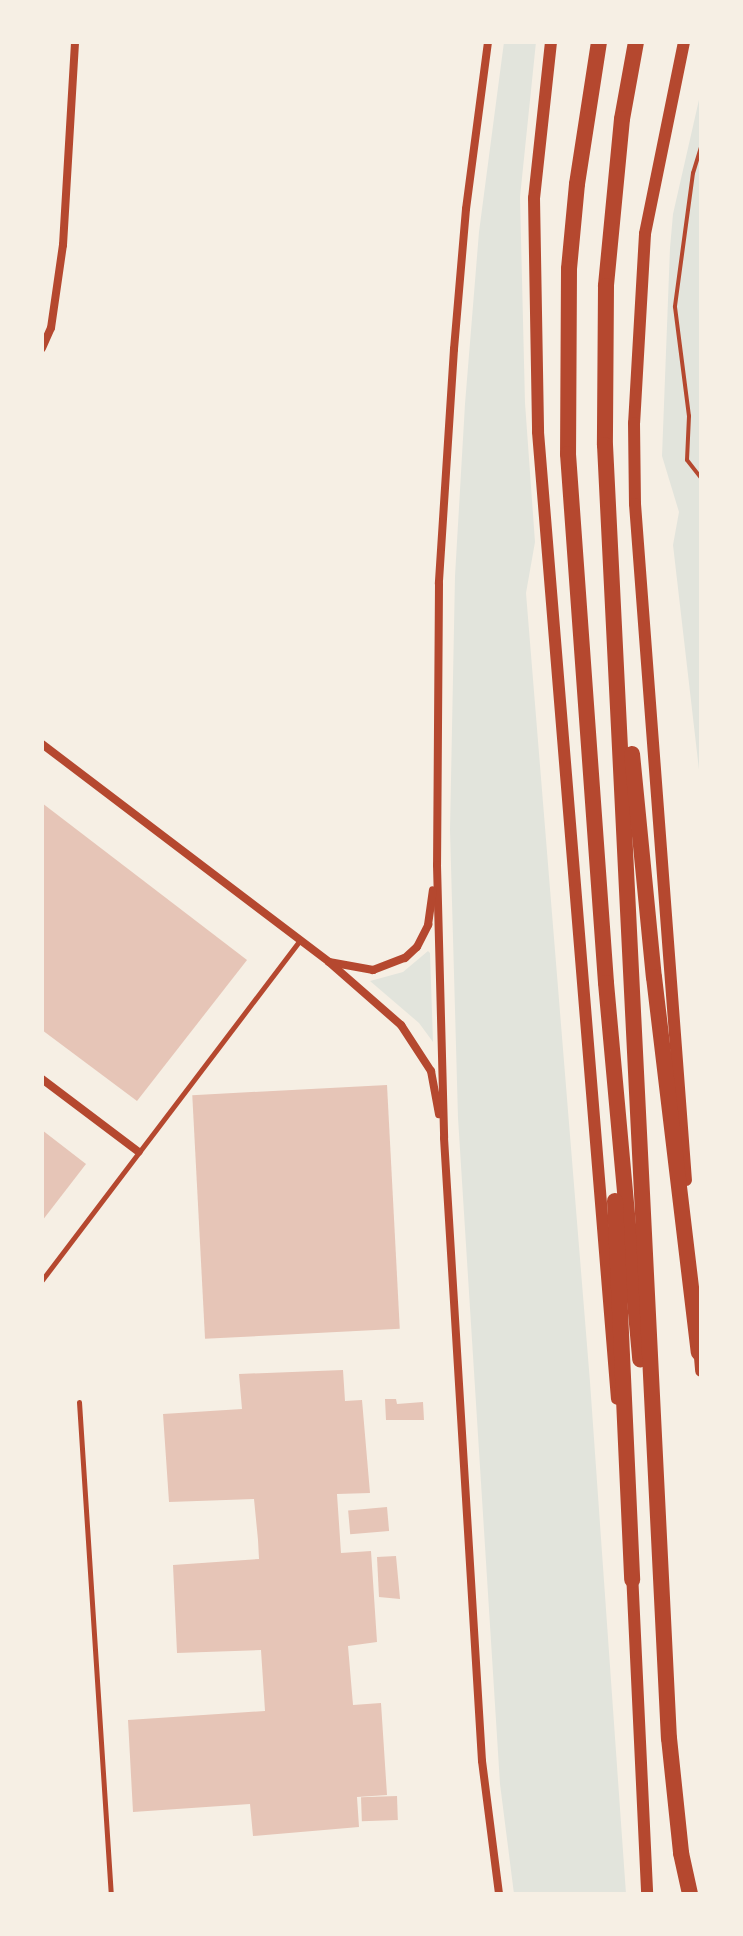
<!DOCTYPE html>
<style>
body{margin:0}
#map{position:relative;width:743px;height:1936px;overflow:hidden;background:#f6efe4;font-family:Raleway,sans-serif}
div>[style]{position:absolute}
.green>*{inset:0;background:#e2e4dc}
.building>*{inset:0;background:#e6c5b7;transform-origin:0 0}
.path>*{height:4px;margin:-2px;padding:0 2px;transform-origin:2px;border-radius:2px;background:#b5482f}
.service>*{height:5px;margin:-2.5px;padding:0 2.5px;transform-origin:2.5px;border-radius:2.5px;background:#b5482f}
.minor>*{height:8px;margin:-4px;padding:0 4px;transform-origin:4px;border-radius:4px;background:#b5482f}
.tertiary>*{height:12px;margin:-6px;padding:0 6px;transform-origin:6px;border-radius:6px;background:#b5482f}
.primary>*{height:16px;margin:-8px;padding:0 8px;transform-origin:8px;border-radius:8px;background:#b5482f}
span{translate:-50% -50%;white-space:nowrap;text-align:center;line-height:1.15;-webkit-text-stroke:8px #f6efe4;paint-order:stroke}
.frame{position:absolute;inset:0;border:44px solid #f6efe4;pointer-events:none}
</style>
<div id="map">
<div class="green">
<i style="clip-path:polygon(504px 42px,536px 42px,520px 197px,525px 403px,535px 542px,526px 593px,590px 1382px,626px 1894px,514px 1894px,500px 1784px,458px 1118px,450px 830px,455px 576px,465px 404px,479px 232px)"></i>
<i style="clip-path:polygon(701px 91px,701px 787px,673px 545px,679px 512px,662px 456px,670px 248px,673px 214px)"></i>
<i style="clip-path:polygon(428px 951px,430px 953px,433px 1042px,419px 1023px,370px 981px,403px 972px)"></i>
</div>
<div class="building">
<i style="clip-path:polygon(42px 803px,247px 960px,137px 1101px,42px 1030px)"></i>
<i style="left:387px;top:1085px;width:244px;height:195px;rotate:87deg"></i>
<i style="clip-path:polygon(42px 1130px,86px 1164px,42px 1221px)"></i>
<i style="clip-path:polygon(343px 1370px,345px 1401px,362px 1400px,370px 1493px,337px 1494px,341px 1553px,371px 1551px,377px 1642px,348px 1646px,353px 1705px,381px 1703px,387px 1795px,357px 1797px,359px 1827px,253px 1836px,250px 1804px,133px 1812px,128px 1720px,265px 1711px,261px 1650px,177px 1653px,173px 1565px,259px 1559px,258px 1540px,254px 1499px,169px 1502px,163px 1414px,242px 1409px,239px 1374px)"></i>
<i style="clip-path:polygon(385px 1399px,396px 1399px,397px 1404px,423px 1402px,424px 1420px,386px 1420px)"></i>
<i style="left:387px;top:1507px;width:24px;height:39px;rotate:85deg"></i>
<i style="clip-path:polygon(396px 1556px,400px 1599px,379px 1597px,377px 1557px)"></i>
<i style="left:397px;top:1796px;width:24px;height:36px;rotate:88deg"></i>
</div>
<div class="path">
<i style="left:701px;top:147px;width:27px;rotate:107deg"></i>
<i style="left:693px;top:173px;width:135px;rotate:97.7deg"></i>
<i style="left:675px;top:307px;width:110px;rotate:82.7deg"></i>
<i style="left:689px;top:416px;width:44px;rotate:92.6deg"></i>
<i style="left:687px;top:460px;width:23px;rotate:52deg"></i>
</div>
<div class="service">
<i style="left:42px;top:1280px;width:427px;rotate:-52.8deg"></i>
<i style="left:79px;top:1402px;width:493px;rotate:86.3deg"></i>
</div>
<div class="minor">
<i style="left:488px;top:42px;width:168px;rotate:97.5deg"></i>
<i style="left:466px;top:209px;width:141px;rotate:94.9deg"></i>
<i style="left:454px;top:349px;width:235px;rotate:93.7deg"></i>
<i style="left:439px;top:584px;width:281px;rotate:90.4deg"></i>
<i style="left:437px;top:865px;width:273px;rotate:88.5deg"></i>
<i style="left:444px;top:1138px;width:624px;rotate:86.51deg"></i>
<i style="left:482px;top:1761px;width:134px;rotate:82.7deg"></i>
<i style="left:42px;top:348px;width:22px;rotate:-66deg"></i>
<i style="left:51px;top:328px;width:84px;rotate:-81.8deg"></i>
<i style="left:63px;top:245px;width:203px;rotate:-86.6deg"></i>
<i style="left:42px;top:744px;width:360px;rotate:37.2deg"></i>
<i style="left:329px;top:962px;width:96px;rotate:41.2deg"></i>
<i style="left:401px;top:1025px;width:55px;rotate:56.9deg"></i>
<i style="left:431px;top:1071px;width:44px;rotate:79.5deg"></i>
<i style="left:329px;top:962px;width:45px;rotate:10.3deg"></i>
<i style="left:373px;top:970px;width:34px;rotate:-21deg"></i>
<i style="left:405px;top:958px;width:16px;rotate:-43deg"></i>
<i style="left:417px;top:947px;width:25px;rotate:-63deg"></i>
<i style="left:428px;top:925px;width:35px;rotate:-82deg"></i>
<i style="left:42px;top:1079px;width:121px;rotate:37deg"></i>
</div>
<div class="tertiary">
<i style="left:551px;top:42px;width:157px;rotate:96.2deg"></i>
<i style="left:534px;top:198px;width:234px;rotate:89deg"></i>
<i style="left:538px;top:432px;width:970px;rotate:85.33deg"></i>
<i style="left:684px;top:42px;width:196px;rotate:101.5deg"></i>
<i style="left:645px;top:234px;width:189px;rotate:93.3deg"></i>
<i style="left:634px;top:423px;width:81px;rotate:89.3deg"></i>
<i style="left:635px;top:504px;width:678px;rotate:85.69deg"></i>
<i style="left:699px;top:1346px;width:25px;rotate:85deg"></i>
<i style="left:632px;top:1572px;width:322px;rotate:87.3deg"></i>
</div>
<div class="primary">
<i style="left:599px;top:42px;width:144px;rotate:98.8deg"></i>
<i style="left:577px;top:184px;width:85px;rotate:95.4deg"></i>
<i style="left:569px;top:269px;width:185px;rotate:90.3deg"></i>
<i style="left:568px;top:454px;width:530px;rotate:85.89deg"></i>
<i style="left:606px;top:983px;width:378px;rotate:84.8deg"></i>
<i style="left:636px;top:42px;width:78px;rotate:100.3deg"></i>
<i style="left:622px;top:119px;width:168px;rotate:95.5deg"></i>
<i style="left:606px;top:286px;width:159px;rotate:90.4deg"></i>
<i style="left:605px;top:445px;width:1295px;rotate:87.17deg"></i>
<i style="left:669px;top:1738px;width:116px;rotate:84deg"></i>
<i style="left:681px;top:1853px;width:42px;rotate:77.6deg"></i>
<i style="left:632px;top:754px;width:224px;rotate:84.4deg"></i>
<i style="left:654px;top:977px;width:378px;rotate:83.2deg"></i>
<i style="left:615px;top:1201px;width:379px;rotate:87.4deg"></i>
</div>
<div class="frame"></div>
</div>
